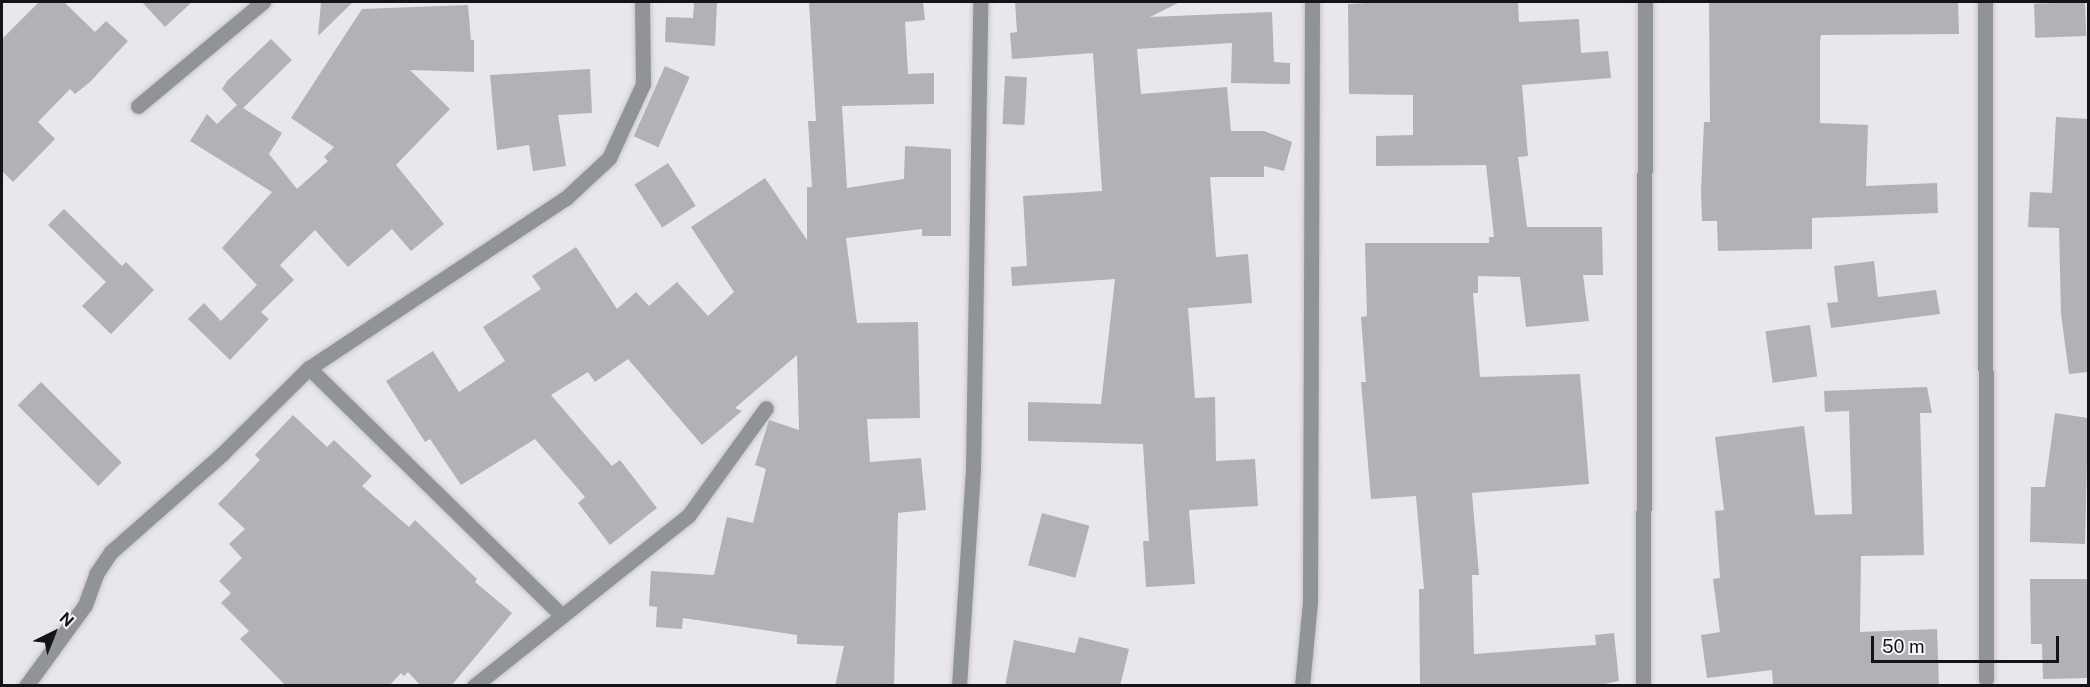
<!DOCTYPE html>
<style>
body{margin:0}
#map{position:relative;width:2090px;height:687px;overflow:hidden;background:#e9e6ed;font-family:"Public Sans",sans-serif}
div>[style]{position:absolute}
.building>*{inset:0;background:#b3b0b7;transform-origin:0 0}
.roads{filter:drop-shadow(0 0 2px #c7c4ca) drop-shadow(0 0 2px #c7c4ca)}
.minor>*{height:15px;margin:-7.5px;padding:0 7.5px;transform-origin:7.5px;border-radius:7.5px;background:#919496}
span{translate:-50% -50%;white-space:nowrap;text-align:center;line-height:1.15;-webkit-text-stroke:6px #f6f3fa;paint-order:stroke}
.frame{position:absolute;inset:0;border:3px solid #141315;pointer-events:none}
.north{position:absolute;left:24px;top:603px;width:60px;height:60px;-webkit-text-stroke:4px #f6f3fa;paint-order:stroke;rotate:43deg;font-size:16px;font-weight:700;line-height:24px;text-align:center;color:#141315}
.north::after{content:'';display:block;margin:auto;width:21px;height:27px;background:#141315;clip-path:polygon(50% 0,100% 100%,50% 72%,0 100%)}
.scale{position:absolute;left:1871px;top:636px;width:188px;height:27px;box-sizing:border-box;border:3px solid #141315;border-top:0;padding-left:8px;font-size:18px;line-height:21px;white-space:nowrap;color:#141315;-webkit-text-stroke:4px #f6f3fa;paint-order:stroke}
</style>
<div id="map">
<div class="building">
<i style="clip-path:polygon(39px 2px,64px 2px,95px 32px,106px 21px,128px 41px,90px 82px,75px 94px,70px 89px,38px 122px,55px 139px,13px 182px,2px 171px,2px 39px)"></i>
<i style="clip-path:polygon(142px 2px,192px 2px,165px 27px)"></i>
<i style="clip-path:polygon(321px 2px,353px 2px,318px 36px)"></i>
<i style="clip-path:polygon(694px 2px,717px 2px,715px 46px,665px 42px,666px 17px,693px 18px)"></i>
<i style="clip-path:polygon(809px 2px,923px 2px,925px 20px,905px 22px,908px 74px,934px 73px,934px 104px,842px 106px,847px 188px,904px 179px,905px 146px,951px 149px,951px 236px,922px 236px,922px 229px,846px 238px,857px 323px,918px 322px,920px 418px,867px 419px,870px 462px,921px 458px,926px 510px,898px 513px,894px 686px,835px 686px,844px 646px,797px 644px,797px 635px,683px 618px,682px 629px,656px 627px,657px 607px,649px 606px,651px 571px,714px 575px,727px 517px,753px 523px,766px 469px,755px 465px,769px 420px,799px 430px,797px 355px,735px 408px,742px 411px,702px 445px,628px 359px,595px 382px,588px 372px,551px 395px,612px 466px,620px 460px,657px 508px,610px 545px,578px 503px,585px 497px,535px 439px,461px 485px,430px 439px,425px 442px,386px 381px,433px 351px,459px 392px,505px 361px,483px 327px,541px 289px,532px 276px,576px 247px,617px 309px,636px 292px,649px 306px,677px 282px,708px 316px,734px 292px,691px 227px,765px 178px,807px 240px,807px 187px,812px 187px,808px 121px,816px 121px)"></i>
<i style="clip-path:polygon(1015px 2px,1180px 2px,1150px 17px,1272px 12px,1274px 62px,1290px 63px,1290px 84px,1231px 83px,1232px 43px,1137px 49px,1141px 94px,1227px 87px,1231px 131px,1264px 131px,1292px 142px,1284px 171px,1264px 166px,1264px 177px,1210px 177px,1216px 257px,1248px 254px,1252px 303px,1188px 308px,1195px 398px,1215px 397px,1216px 461px,1255px 459px,1258px 506px,1189px 510px,1195px 584px,1146px 587px,1143px 541px,1149px 541px,1143px 444px,1028px 441px,1028px 402px,1101px 404px,1115px 279px,1012px 286px,1011px 267px,1027px 266px,1023px 196px,1102px 191px,1093px 53px,1012px 59px,1010px 33px,1017px 32px)"></i>
<i style="clip-path:polygon(1386px 2px,1518px 2px,1519px 22px,1579px 19px,1581px 53px,1608px 51px,1611px 78px,1522px 85px,1528px 156px,1518px 157px,1527px 227px,1602px 227px,1603px 275px,1583px 275px,1589px 321px,1526px 327px,1520px 277px,1478px 276px,1478px 293px,1473px 293px,1480px 377px,1580px 374px,1589px 484px,1472px 493px,1479px 575px,1472px 575px,1474px 654px,1596px 645px,1595px 635px,1614px 633px,1619px 681px,1595px 686px,1420px 686px,1419px 589px,1424px 589px,1416px 496px,1371px 499px,1361px 382px,1366px 382px,1361px 317px,1367px 316px,1365px 243px,1489px 243px,1489px 237px,1494px 237px,1486px 165px,1376px 166px,1376px 136px,1413px 135px,1413px 95px,1349px 94px,1348px 4px)"></i>
<i style="clip-path:polygon(1709px 2px,1958px 2px,1959px 34px,1821px 35px,1820px 42px,1820px 123px,1868px 125px,1866px 186px,1937px 183px,1938px 213px,1812px 218px,1812px 249px,1718px 251px,1717px 221px,1702px 221px,1701px 191px,1704px 122px,1710px 122px)"></i>
<i style="left:2085px;top:2px;width:34px;height:51px;rotate:88deg"></i>
<i style="clip-path:polygon(468px 5px,471px 40px,474px 40px,474px 72px,410px 70px,450px 109px,396px 165px,444px 224px,411px 251px,392px 229px,348px 267px,315px 230px,280px 265px,294px 280px,261px 312px,269px 319px,230px 360px,188px 319px,204px 303px,221px 321px,257px 285px,222px 248px,272px 192px,190px 141px,207px 114px,217px 124px,237px 105px,222px 89px,227px 81px,271px 39px,292px 60px,243px 108px,282px 133px,269px 154px,297px 189px,328px 161px,324px 157px,334px 147px,291px 118px,362px 9px)"></i>
<i style="left:665px;top:66px;width:27px;height:77px;rotate:24deg"></i>
<i style="clip-path:polygon(590px 69px,592px 113px,558px 115px,566px 166px,533px 171px,529px 145px,497px 150px,490px 75px)"></i>
<i style="left:1005px;top:76px;width:22px;height:48px;rotate:3deg"></i>
<i style="clip-path:polygon(2056px 117px,2088px 119px,2088px 372px,2069px 374px,2061px 314px,2059px 228px,2028px 227px,2030px 192px,2052px 193px)"></i>
<i style="left:668px;top:163px;width:51px;height:40px;rotate:57deg"></i>
<i style="clip-path:polygon(64px 209px,122px 266px,126px 262px,154px 290px,111px 334px,82px 306px,106px 282px,48px 225px)"></i>
<i style="clip-path:polygon(1874px 261px,1878px 297px,1936px 290px,1940px 314px,1831px 328px,1827px 303px,1838px 302px,1834px 266px)"></i>
<i style="left:1810px;top:325px;width:52px;height:45px;rotate:82deg"></i>
<i style="left:41px;top:382px;width:114px;height:33px;rotate:45deg"></i>
<i style="clip-path:polygon(1927px 387px,1932px 413px,1920px 413px,1924px 555px,1861px 556px,1860px 632px,1937px 629px,1939px 686px,1773px 686px,1772px 670px,1707px 678px,1701px 635px,1720px 632px,1713px 579px,1720px 578px,1715px 511px,1724px 510px,1715px 437px,1804px 426px,1815px 515px,1852px 514px,1849px 411px,1825px 412px,1824px 391px)"></i>
<i style="clip-path:polygon(2055px 413px,2088px 418px,2085px 544px,2030px 542px,2031px 487px,2045px 487px)"></i>
<i style="clip-path:polygon(293px 415px,327px 447px,334px 440px,372px 476px,362px 486px,409px 527px,415px 520px,477px 579px,475px 582px,512px 613px,451px 686px,421px 686px,408px 672px,404px 676px,401px 673px,389px 686px,286px 686px,240px 639px,249px 631px,221px 603px,231px 593px,219px 581px,242px 558px,229px 544px,245px 529px,218px 504px,260px 460px,255px 455px)"></i>
<i style="left:1042px;top:513px;width:49px;height:54px;rotate:15deg"></i>
<i style="clip-path:polygon(2030px 579px,2088px 579px,2088px 678px,2043px 679px,2042px 644px,2031px 644px)"></i>
<i style="clip-path:polygon(1079px 637px,1129px 649px,1120px 686px,1005px 686px,1014px 640px,1075px 653px)"></i>
</div>
<div class="roads">
<div class="minor">
<i style="left:1985px;top:2px;width:677px;rotate:89.92deg"></i>
<i style="left:138px;top:106px;width:163px;rotate:-39.8deg"></i>
<i style="left:309px;top:368px;width:354px;rotate:44.4deg"></i>
<i style="left:26px;top:686px;width:100px;rotate:-53.9deg"></i>
<i style="left:85px;top:605px;width:33px;rotate:-70deg"></i>
<i style="left:96px;top:574px;width:27px;rotate:-56deg"></i>
<i style="left:111px;top:552px;width:148px;rotate:-41.4deg"></i>
<i style="left:222px;top:454px;width:122px;rotate:-44.7deg"></i>
<i style="left:309px;top:368px;width:308px;rotate:-33.5deg"></i>
<i style="left:566px;top:198px;width:59px;rotate:-42.9deg"></i>
<i style="left:609px;top:158px;width:81px;rotate:-65.3deg"></i>
<i style="left:643px;top:84px;width:82px;rotate:-90.7deg"></i>
<i style="left:474px;top:686px;width:273px;rotate:-38.5deg"></i>
<i style="left:688px;top:516px;width:133px;rotate:-54.2deg"></i>
<i style="left:959px;top:686px;width:217px;rotate:-86.3deg"></i>
<i style="left:973px;top:469px;width:467px;rotate:-89.1deg"></i>
<i style="left:1302px;top:686px;width:84px;rotate:-84.6deg"></i>
<i style="left:1310px;top:602px;width:600px;rotate:-89.81deg"></i>
<i style="left:1643px;top:686px;width:684px;rotate:-89.83deg"></i>
</div>
</div>
<div class="frame"></div>
<div class="north">N</div>
<div class="scale">50 m</div>
</div>
